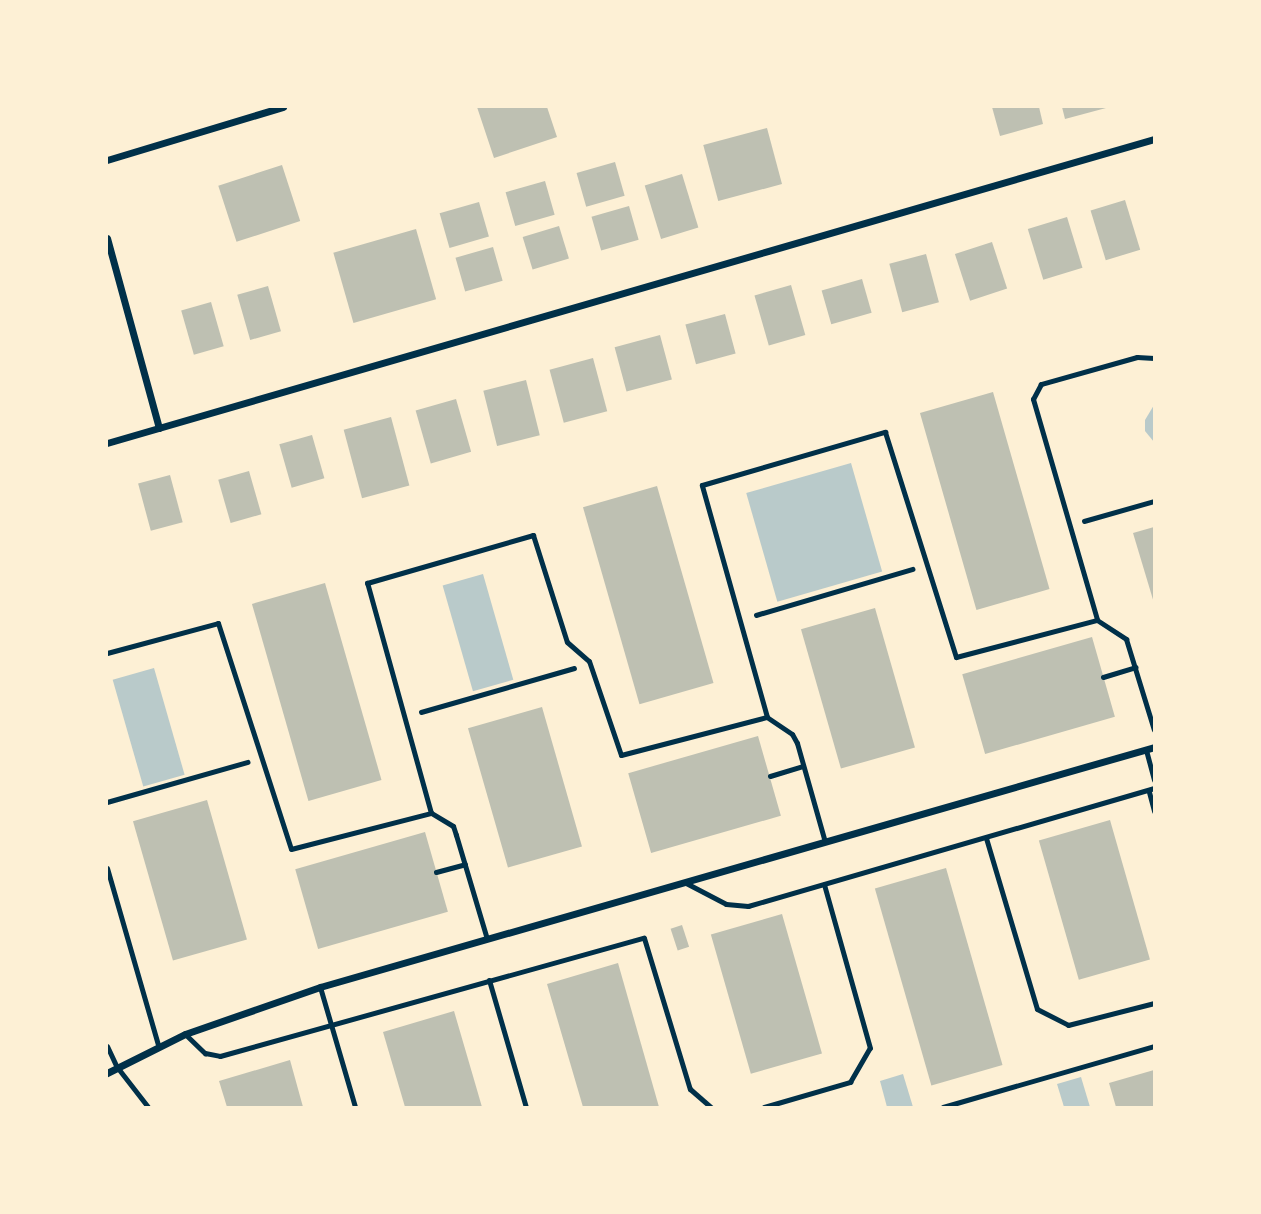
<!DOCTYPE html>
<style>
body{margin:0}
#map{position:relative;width:1261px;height:1214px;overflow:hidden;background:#fdf0d5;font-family:"DejaVu Sans",sans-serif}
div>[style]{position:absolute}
.green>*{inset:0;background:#b9caca;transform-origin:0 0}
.building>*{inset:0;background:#bec0b2;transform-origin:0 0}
.path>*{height:4.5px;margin:-2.25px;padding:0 2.25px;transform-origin:2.25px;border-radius:2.25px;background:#003049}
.service>*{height:5px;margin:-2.5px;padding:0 2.5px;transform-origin:2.5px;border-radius:2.5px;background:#003049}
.minor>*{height:7px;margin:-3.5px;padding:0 3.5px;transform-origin:3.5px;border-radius:3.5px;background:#003049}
span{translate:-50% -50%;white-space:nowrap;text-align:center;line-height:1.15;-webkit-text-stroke:5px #fdf0d5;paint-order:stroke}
.frame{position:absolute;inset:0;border:108px solid #fdf0d5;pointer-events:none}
</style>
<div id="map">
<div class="green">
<i style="clip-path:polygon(1154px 405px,1154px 442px,1145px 431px,1145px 420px)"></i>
<i style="left:851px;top:463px;width:113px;height:109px;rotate:74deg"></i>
<i style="left:483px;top:574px;width:110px;height:42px;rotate:74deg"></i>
<i style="left:154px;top:668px;width:111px;height:43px;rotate:74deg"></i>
<i style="clip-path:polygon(903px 1074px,913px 1107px,887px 1107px,880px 1081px)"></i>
<i style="clip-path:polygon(1081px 1077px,1090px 1107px,1064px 1107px,1057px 1084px)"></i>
</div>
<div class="building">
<i style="clip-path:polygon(477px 107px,547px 107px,557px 137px,494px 158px)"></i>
<i style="clip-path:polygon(992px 107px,1039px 107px,1043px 124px,1000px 136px)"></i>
<i style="clip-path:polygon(1062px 107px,1106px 107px,1106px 108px,1065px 119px)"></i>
<i style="left:767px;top:128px;width:58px;height:66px;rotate:75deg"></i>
<i style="left:615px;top:162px;width:35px;height:40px;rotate:74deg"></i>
<i style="left:282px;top:165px;width:59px;height:67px;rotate:72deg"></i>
<i style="left:682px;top:174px;width:56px;height:39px;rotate:73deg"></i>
<i style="left:545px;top:181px;width:35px;height:41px;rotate:74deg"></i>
<i style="left:1125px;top:200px;width:52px;height:36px;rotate:73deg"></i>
<i style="left:479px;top:202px;width:36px;height:41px;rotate:74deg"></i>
<i style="left:629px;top:206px;width:35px;height:39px;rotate:74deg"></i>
<i style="left:1067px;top:217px;width:53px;height:41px;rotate:73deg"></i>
<i style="left:559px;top:226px;width:34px;height:38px;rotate:73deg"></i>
<i style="left:416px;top:229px;width:73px;height:86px;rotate:74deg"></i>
<i style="left:992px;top:242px;width:49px;height:39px;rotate:72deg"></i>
<i style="left:493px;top:247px;width:35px;height:39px;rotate:74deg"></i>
<i style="left:926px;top:254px;width:50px;height:38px;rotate:75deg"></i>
<i style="left:862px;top:279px;width:35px;height:42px;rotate:74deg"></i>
<i style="left:791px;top:285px;width:52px;height:38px;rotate:74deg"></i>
<i style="left:268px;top:286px;width:47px;height:32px;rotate:74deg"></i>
<i style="left:211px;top:302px;width:46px;height:31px;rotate:74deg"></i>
<i style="left:725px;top:314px;width:41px;height:41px;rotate:75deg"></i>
<i style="left:660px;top:335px;width:46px;height:47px;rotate:75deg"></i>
<i style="left:593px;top:358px;width:55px;height:45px;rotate:75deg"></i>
<i style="left:526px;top:380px;width:57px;height:44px;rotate:76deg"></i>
<i style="left:993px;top:392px;width:205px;height:76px;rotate:74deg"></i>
<i style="left:456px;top:399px;width:55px;height:42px;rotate:74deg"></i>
<i style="left:391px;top:417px;width:71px;height:49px;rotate:75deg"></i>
<i style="left:312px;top:435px;width:45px;height:34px;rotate:74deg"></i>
<i style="left:249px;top:471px;width:45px;height:32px;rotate:74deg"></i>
<i style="left:170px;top:475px;width:49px;height:33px;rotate:75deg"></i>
<i style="left:657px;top:486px;width:205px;height:77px;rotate:74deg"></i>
<i style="clip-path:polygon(1154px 527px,1154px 603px,1133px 533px)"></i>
<i style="left:325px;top:583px;width:205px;height:76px;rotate:74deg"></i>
<i style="left:875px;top:608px;width:145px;height:77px;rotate:74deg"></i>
<i style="left:1092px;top:637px;width:83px;height:135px;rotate:74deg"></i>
<i style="left:542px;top:707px;width:145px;height:77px;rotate:74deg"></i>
<i style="left:758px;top:736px;width:83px;height:135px;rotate:74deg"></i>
<i style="left:207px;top:800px;width:145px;height:77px;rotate:74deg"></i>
<i style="left:1110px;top:820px;width:145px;height:74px;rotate:74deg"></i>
<i style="left:425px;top:832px;width:83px;height:135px;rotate:74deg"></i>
<i style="left:946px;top:868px;width:205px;height:74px;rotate:74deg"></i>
<i style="left:782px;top:914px;width:145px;height:74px;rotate:74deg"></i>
<i style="left:682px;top:925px;width:23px;height:12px;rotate:72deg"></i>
<i style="clip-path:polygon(618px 963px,659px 1107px,583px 1107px,547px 984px)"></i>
<i style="clip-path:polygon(454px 1011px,482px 1107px,405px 1107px,383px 1032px)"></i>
<i style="clip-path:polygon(290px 1060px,303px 1107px,227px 1107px,219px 1081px)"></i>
<i style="clip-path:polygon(1154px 1070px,1154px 1107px,1116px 1107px,1109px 1083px)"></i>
</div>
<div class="path">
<i style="left:1084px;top:521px;width:73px;rotate:-15.9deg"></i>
<i style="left:756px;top:615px;width:163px;rotate:-16.4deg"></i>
<i style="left:421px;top:712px;width:159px;rotate:-16deg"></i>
<i style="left:107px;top:802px;width:146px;rotate:-15.9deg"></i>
<i style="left:943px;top:1107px;width:220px;rotate:-16.1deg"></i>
</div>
<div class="service">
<i style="left:1154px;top:358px;width:17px;rotate:-177deg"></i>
<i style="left:1137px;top:357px;width:100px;rotate:164.3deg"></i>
<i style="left:1041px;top:384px;width:17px;rotate:118deg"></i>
<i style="left:1033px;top:399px;width:230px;rotate:73.8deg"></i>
<i style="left:1097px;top:620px;width:35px;rotate:33deg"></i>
<i style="left:1126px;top:639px;width:95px;rotate:72.9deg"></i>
<i style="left:107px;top:653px;width:115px;rotate:-15.1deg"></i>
<i style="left:218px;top:623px;width:237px;rotate:72.1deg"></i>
<i style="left:291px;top:849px;width:145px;rotate:-14.4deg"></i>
<i style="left:1103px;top:677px;width:34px;rotate:-17deg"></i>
<i style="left:1146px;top:750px;width:31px;rotate:75deg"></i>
<i style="left:770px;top:776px;width:34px;rotate:-17deg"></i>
<i style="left:1149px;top:792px;width:20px;rotate:75deg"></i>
<i style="left:986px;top:838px;width:178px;rotate:73.4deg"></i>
<i style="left:1037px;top:1009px;width:35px;rotate:27deg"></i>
<i style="left:1068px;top:1025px;width:89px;rotate:-14.3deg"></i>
<i style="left:825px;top:842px;width:103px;rotate:-105.8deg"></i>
<i style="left:797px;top:743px;width:10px;rotate:-119deg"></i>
<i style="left:792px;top:734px;width:30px;rotate:-146deg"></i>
<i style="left:767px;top:717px;width:241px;rotate:-105.7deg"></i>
<i style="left:702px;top:485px;width:191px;rotate:-16.2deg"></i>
<i style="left:885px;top:432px;width:236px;rotate:72.5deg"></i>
<i style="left:956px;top:657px;width:146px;rotate:-14.7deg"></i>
<i style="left:107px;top:868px;width:184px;rotate:73.9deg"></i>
<i style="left:436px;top:872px;width:30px;rotate:-15deg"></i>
<i style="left:684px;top:882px;width:47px;rotate:27.6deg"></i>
<i style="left:726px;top:904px;width:22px;rotate:5deg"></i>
<i style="left:748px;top:906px;width:423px;rotate:-16.2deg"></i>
<i style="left:487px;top:939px;width:109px;rotate:-106.6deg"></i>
<i style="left:456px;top:835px;width:9px;rotate:-108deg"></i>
<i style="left:453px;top:826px;width:26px;rotate:-149deg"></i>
<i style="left:431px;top:813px;width:239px;rotate:-105.5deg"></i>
<i style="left:367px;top:583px;width:173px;rotate:-16.1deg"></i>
<i style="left:533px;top:535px;width:112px;rotate:72.4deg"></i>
<i style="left:567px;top:642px;width:29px;rotate:41deg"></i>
<i style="left:589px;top:661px;width:99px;rotate:71.2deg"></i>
<i style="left:621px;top:755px;width:151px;rotate:-14.6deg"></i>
<i style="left:489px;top:980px;width:132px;rotate:73.8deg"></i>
<i style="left:320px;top:987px;width:125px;rotate:73.7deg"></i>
<i style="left:185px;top:1034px;width:28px;rotate:44deg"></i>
<i style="left:205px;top:1053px;width:15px;rotate:11deg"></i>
<i style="left:220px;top:1056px;width:440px;rotate:-15.6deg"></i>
<i style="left:644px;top:938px;width:158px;rotate:73.1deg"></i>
<i style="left:690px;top:1089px;width:28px;rotate:41deg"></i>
<i style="left:107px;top:1046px;width:23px;rotate:65deg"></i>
<i style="left:117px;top:1067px;width:51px;rotate:52.2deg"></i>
<i style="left:764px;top:1107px;width:90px;rotate:-16.2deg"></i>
<i style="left:850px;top:1082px;width:39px;rotate:-60deg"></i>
<i style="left:870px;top:1048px;width:170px;rotate:-105.7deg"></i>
</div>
<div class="minor">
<i style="left:107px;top:160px;width:184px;rotate:-16.8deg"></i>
<i style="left:107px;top:238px;width:197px;rotate:74.7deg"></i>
<i style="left:107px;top:443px;width:1090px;rotate:-16.19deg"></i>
<i style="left:107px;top:1073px;width:87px;rotate:-26.6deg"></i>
<i style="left:185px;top:1034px;width:143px;rotate:-19.2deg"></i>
<i style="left:320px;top:987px;width:868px;rotate:-16.05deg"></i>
</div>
<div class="frame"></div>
</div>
